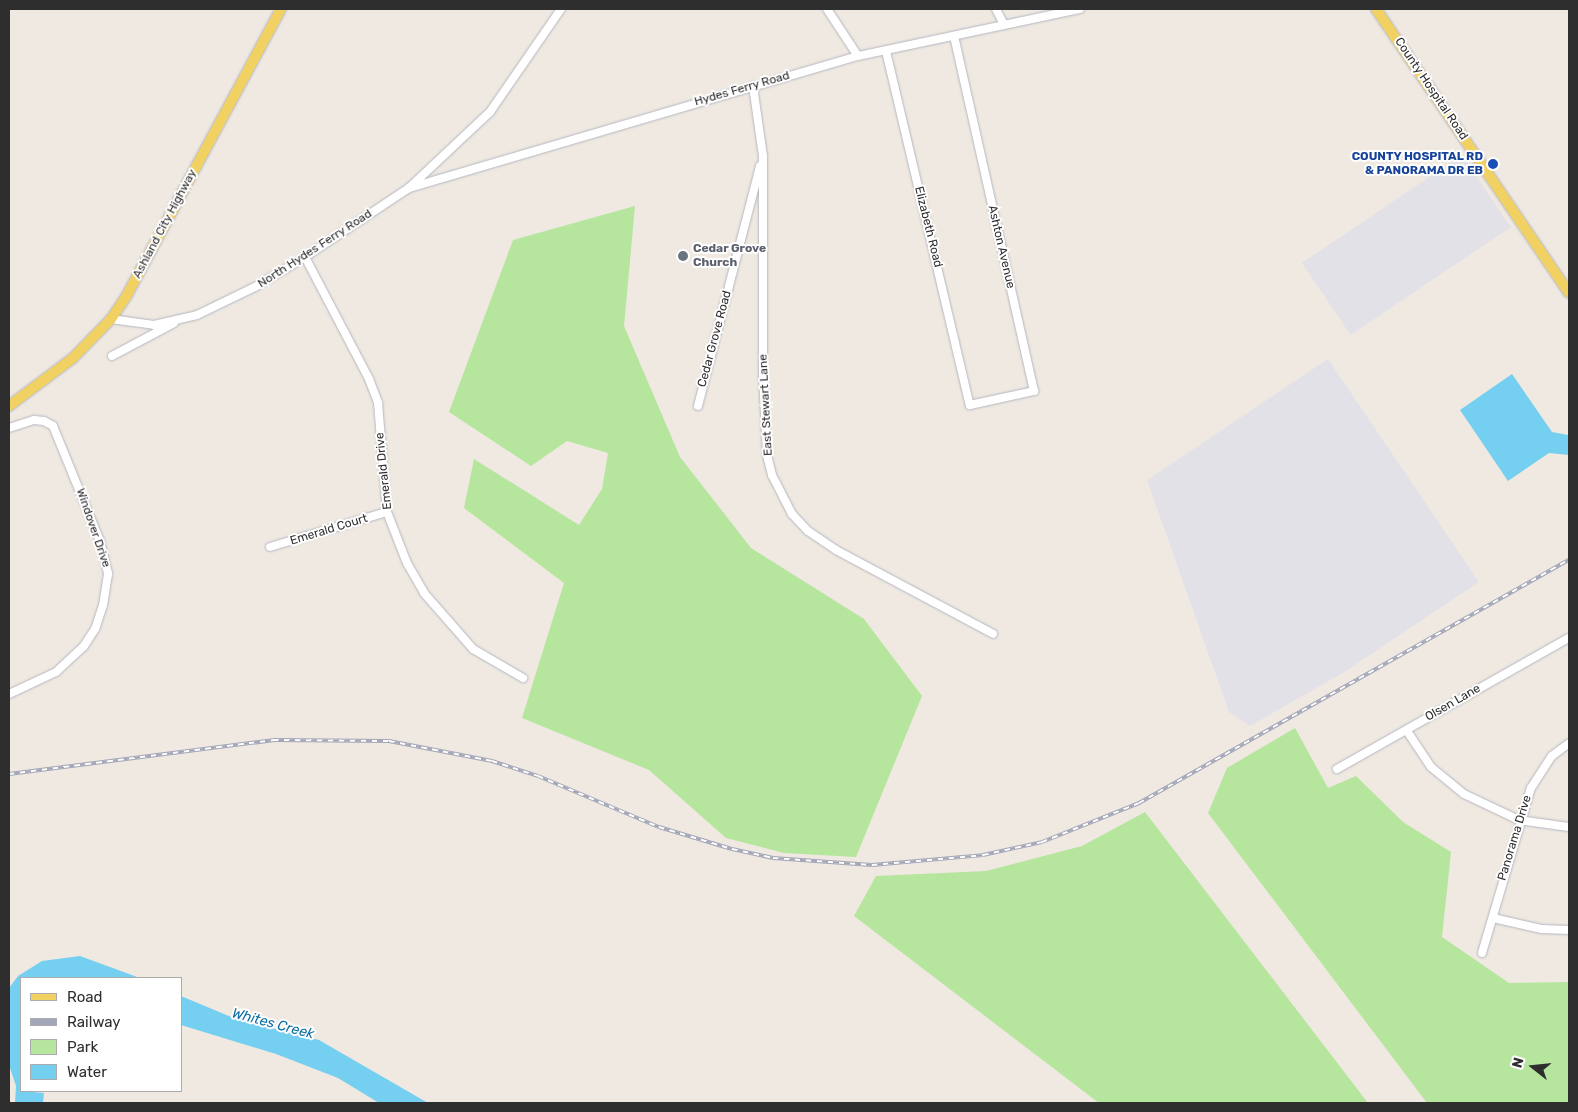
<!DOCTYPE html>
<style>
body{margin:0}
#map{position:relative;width:1578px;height:1112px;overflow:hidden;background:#efe9e1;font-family:Rubik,sans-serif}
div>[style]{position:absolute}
.industrial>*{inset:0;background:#e3e1e8;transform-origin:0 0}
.green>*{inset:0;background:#b6e59e}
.water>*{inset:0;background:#75cff0}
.roads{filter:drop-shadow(0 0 1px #b4b7c1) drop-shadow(0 0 1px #b4b7c1)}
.minor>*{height:8px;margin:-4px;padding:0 4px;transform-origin:4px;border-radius:4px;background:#fff}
.major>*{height:10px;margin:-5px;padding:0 5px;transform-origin:5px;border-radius:5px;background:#f2d163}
.rail>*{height:4px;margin-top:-2px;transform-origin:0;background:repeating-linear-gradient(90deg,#fff 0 5.5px,#a3a6b8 0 11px);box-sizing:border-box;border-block:1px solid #a3a6b8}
.dots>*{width:14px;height:14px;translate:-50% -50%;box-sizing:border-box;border:2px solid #fff;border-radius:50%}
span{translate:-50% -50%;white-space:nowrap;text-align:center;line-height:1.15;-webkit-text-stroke:4px #fff;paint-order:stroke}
.street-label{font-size:12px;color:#2e2e2e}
.transit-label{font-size:12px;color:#164399;font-weight:700}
.right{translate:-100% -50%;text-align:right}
.worship-label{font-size:12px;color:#5b616d;font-weight:700}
.left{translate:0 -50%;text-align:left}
.water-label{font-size:14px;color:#0d6fa3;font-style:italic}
.frame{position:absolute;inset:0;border:10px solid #2e2e2e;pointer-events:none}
.legend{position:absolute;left:20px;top:977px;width:162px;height:115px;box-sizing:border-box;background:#fff;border:1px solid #ababab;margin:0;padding:6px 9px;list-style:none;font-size:15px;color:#2e2e2e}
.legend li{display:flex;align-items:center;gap:10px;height:25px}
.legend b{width:25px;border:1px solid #ababab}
.north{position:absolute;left:1508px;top:1042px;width:50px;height:50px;-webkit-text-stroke:4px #fff;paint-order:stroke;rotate:286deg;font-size:14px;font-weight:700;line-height:20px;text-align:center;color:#2e2e2e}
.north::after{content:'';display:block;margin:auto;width:18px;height:22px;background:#2e2e2e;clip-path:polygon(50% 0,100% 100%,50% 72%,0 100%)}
</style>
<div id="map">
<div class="industrial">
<i style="left:1462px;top:155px;width:87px;height:193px;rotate:56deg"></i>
<i style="clip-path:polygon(1328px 359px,1479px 582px,1346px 671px,1250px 726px,1229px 712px,1147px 480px)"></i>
</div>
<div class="green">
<i style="clip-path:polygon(635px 206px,624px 326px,680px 457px,751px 548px,864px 619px,922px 696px,856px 857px,784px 853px,726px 838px,649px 770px,522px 718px,564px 583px,464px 508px,474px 459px,579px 525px,602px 489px,608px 453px,567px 441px,531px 466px,449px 412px,513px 240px)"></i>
<i style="clip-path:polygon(1295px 728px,1328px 788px,1356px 776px,1403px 822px,1451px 852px,1442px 937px,1509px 983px,1569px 982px,1569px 1103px,1427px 1103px,1208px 813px,1227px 768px)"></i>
<i style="clip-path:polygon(1145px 812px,1368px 1103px,1099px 1103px,854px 916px,876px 876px,986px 871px,1082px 846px)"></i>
</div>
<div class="water">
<i style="clip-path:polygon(1512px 374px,1552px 432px,1568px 435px,1569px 455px,1549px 453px,1508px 481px,1460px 410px)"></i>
<i style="clip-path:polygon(80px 956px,140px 978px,21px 978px,21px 1091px,44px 1093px,43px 1103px,15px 1103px,16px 1086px,9px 1065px,9px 988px,18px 976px,42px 961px)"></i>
<i style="clip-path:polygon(181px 996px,236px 1019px,319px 1040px,428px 1103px,379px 1103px,338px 1078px,276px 1054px,181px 1025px)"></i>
</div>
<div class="roads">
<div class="minor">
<i style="left:827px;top:9px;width:56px;rotate:56.6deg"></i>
<i style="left:996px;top:9px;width:18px;rotate:63deg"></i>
<i style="left:886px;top:51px;width:364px;rotate:76.7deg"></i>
<i style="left:970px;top:405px;width:66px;rotate:-12.3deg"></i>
<i style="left:1034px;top:391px;width:363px;rotate:-102.7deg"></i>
<i style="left:753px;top:86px;width:71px;rotate:81.9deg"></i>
<i style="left:763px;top:156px;width:218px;rotate:90deg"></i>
<i style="left:763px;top:374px;width:81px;rotate:87.2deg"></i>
<i style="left:767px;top:455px;width:21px;rotate:76deg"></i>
<i style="left:772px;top:475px;width:44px;rotate:62.9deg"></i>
<i style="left:792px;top:514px;width:23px;rotate:47deg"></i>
<i style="left:808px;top:531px;width:34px;rotate:34deg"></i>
<i style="left:836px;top:550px;width:178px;rotate:28.1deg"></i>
<i style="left:409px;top:188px;width:468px;rotate:-16.4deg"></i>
<i style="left:858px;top:56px;width:227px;rotate:-12deg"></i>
<i style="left:305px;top:257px;width:138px;rotate:62.3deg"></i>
<i style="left:369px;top:379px;width:26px;rotate:69deg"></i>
<i style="left:378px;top:403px;width:109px;rotate:85.3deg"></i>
<i style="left:387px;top:512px;width:55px;rotate:68.6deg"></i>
<i style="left:407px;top:563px;width:34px;rotate:60deg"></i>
<i style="left:424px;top:593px;width:74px;rotate:48.8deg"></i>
<i style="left:473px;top:649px;width:58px;rotate:30.1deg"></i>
<i style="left:111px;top:319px;width:43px;rotate:7.9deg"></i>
<i style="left:154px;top:325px;width:44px;rotate:-13.1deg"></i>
<i style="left:197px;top:315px;width:64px;rotate:-25.8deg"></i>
<i style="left:255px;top:287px;width:58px;rotate:-31deg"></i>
<i style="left:305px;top:257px;width:125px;rotate:-33.6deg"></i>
<i style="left:409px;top:188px;width:111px;rotate:-43.2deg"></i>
<i style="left:490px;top:112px;width:125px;rotate:-55.4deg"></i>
<i style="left:112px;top:356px;width:70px;rotate:-28deg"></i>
<i style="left:698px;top:406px;width:248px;rotate:-75.5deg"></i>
<i style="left:9px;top:428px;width:26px;rotate:-18deg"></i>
<i style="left:34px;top:420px;width:10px;rotate:6deg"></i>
<i style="left:44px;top:421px;width:10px;rotate:29deg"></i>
<i style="left:53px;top:426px;width:124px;rotate:67.8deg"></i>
<i style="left:100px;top:541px;width:34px;rotate:76deg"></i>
<i style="left:108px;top:574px;width:31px;rotate:99deg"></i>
<i style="left:103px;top:605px;width:25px;rotate:108deg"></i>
<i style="left:95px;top:629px;width:20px;rotate:123deg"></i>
<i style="left:84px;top:646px;width:38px;rotate:137deg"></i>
<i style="left:56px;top:672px;width:52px;rotate:154.9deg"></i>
<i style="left:270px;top:547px;width:122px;rotate:-16.7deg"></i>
<i style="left:1407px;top:731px;width:43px;rotate:56.3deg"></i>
<i style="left:1431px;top:767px;width:43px;rotate:39.3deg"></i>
<i style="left:1464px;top:794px;width:61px;rotate:25.3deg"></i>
<i style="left:1519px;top:820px;width:50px;rotate:8deg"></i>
<i style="left:1337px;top:769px;width:266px;rotate:-29.5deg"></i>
<i style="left:1493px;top:918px;width:49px;rotate:12.9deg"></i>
<i style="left:1541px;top:929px;width:28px;rotate:2deg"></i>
<i style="left:1482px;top:953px;width:172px;rotate:-73.5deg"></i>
<i style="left:1531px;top:788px;width:38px;rotate:-57deg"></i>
<i style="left:1552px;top:756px;width:21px;rotate:-37deg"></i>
</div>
<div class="major">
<i style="left:1376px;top:9px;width:343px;rotate:55.8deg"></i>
<i style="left:9px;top:406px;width:80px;rotate:-36.9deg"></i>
<i style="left:73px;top:358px;width:54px;rotate:-45.7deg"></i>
<i style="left:111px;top:319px;width:29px;rotate:-56deg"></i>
<i style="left:127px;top:295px;width:325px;rotate:-61.7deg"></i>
</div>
</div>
<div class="rail">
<i style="left:9px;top:774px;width:266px;rotate:-7.3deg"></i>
<i style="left:273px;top:740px;width:116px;rotate:0.5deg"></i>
<i style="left:389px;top:741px;width:105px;rotate:11deg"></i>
<i style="left:492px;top:761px;width:48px;rotate:18.1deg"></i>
<i style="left:538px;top:776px;width:131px;rotate:22.9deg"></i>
<i style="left:659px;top:827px;width:76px;rotate:16.8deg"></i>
<i style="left:732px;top:849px;width:42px;rotate:12.4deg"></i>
<i style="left:773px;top:858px;width:99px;rotate:4deg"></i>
<i style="left:872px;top:865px;width:111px;rotate:-5.1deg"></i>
<i style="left:983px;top:855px;width:60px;rotate:-12.4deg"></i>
<i style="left:1042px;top:842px;width:105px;rotate:-21.9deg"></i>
<i style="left:1139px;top:803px;width:494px;rotate:-29.5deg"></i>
</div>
<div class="dots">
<i style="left:1493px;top:164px;background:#1a4fb4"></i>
<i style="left:683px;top:256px;background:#6b7280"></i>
</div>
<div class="street-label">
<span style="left:742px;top:89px;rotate:-16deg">Hydes Ferry Road</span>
<span style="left:1431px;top:89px;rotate:56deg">County Hospital Road</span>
<span style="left:165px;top:224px;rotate:-62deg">Ashland City Highway</span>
<span style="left:928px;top:227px;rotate:76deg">Elizabeth Road</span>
<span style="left:1001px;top:247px;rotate:77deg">Ashton Avenue</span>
<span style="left:315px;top:249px;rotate:-33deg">North Hydes Ferry Road</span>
<span style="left:715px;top:339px;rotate:-75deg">Cedar Grove Road</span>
<span style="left:766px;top:405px;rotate:-93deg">East Stewart Lane</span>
<span style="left:384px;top:471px;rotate:-96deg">Emerald Drive</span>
<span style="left:93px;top:528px;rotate:71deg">Windover Drive</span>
<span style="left:329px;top:530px;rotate:-17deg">Emerald Court</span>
<span style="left:1453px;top:703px;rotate:-30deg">Olsen Lane</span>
<span style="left:1515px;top:838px;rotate:-73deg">Panorama Drive</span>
</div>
<div class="transit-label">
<span class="right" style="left:1483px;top:164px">COUNTY HOSPITAL RD<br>&amp; PANORAMA DR EB</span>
</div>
<div class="worship-label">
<span class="left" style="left:693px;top:256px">Cedar Grove<br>Church</span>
</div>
<div class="water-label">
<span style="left:273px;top:1024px;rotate:15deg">Whites Creek</span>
</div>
<div class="frame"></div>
<ul class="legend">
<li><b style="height:6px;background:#f2d163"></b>Road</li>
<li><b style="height:6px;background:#a3a6b8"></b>Railway</li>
<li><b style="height:14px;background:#b6e59e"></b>Park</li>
<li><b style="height:14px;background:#75cff0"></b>Water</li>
</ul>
<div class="north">N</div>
</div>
